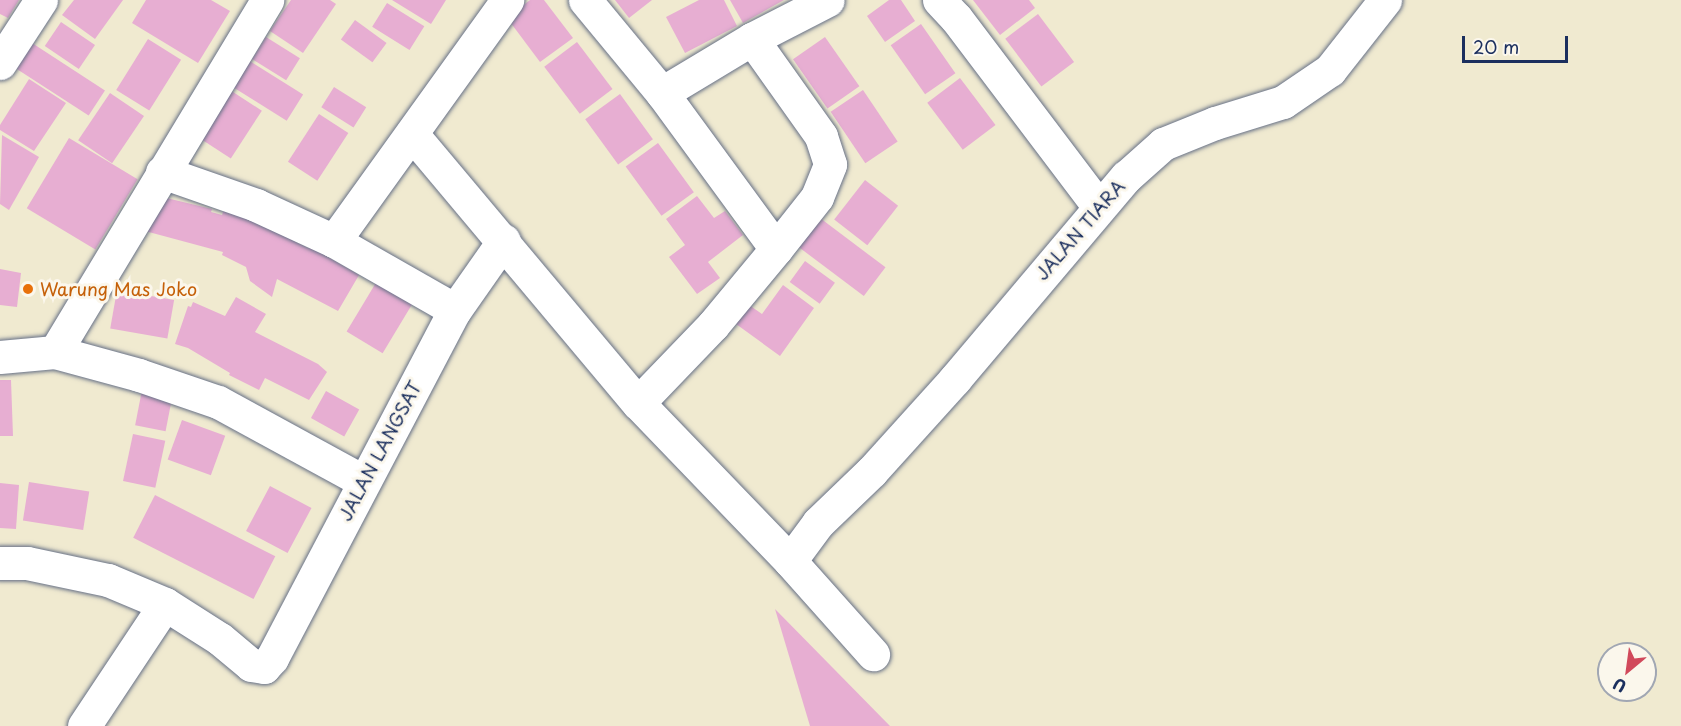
<!DOCTYPE html>
<style>
body{margin:0}
#map{position:relative;width:1681px;height:726px;overflow:hidden;background:#f0ead0;font-family:"Playpen Sans",sans-serif}
div>[style]{position:absolute}
.building>*{inset:0;background:#e7aed2;transform-origin:0 0}
.roads{filter:drop-shadow(0 0 2px #667086) drop-shadow(0 0 2px #667086)}
.minor>*{height:33px;margin:-16.5px;padding:0 16.5px;transform-origin:16.5px;border-radius:16.5px;background:#fff}
.dots>*{width:16px;height:16px;translate:-50% -50%;box-sizing:border-box;border:3px solid #fbf7ec;border-radius:50%}
span{translate:-50% -50%;white-space:nowrap;text-align:center;line-height:1.15;-webkit-text-stroke:6px #fbf7ec;paint-order:stroke}
.street-label{font-size:18px;color:#1b2f5e}
.food-label{font-size:18px;color:#c56008}
.left{translate:0 -50%;text-align:left}
.north{position:absolute;left:1597px;top:642px;width:60px;height:60px;box-sizing:border-box;background:#fbf7ec;border:2px solid #a1a7b3;border-radius:50%;rotate:209deg;font-size:16px;font-weight:700;line-height:24px;text-align:center;color:#1b2f5e}
.north::after{content:'';display:block;margin:auto;width:21px;height:27px;background:#d1495b;clip-path:polygon(50% 0,100% 100%,50% 72%,0 100%)}
.scale{position:absolute;left:1462px;top:36px;width:106px;height:27px;box-sizing:border-box;border:3px solid #1b2f5e;border-top:0;padding-left:8px;font-size:18px;line-height:21px;white-space:nowrap;color:#1b2f5e;-webkit-text-stroke:4px #fbf7ec;paint-order:stroke}
</style>
<div id="map">
<div class="building">
<i style="clip-path:polygon(0 0,19px 0,8px 18px,0 14px)"></i>
<i style="clip-path:polygon(74px 0,123px 0,95px 39px,62px 15px)"></i>
<i style="clip-path:polygon(146px 0,211px 0,230px 11px,198px 63px,132px 23px)"></i>
<i style="clip-path:polygon(291px 0,330px 0,336px 4px,303px 53px,270px 31px)"></i>
<i style="clip-path:polygon(392px 0,446px 0,431px 24px)"></i>
<i style="clip-path:polygon(530px 0,544px 0,573px 38px,540px 62px,507px 18px)"></i>
<i style="clip-path:polygon(615px 0,652px 0,629px 18px)"></i>
<i style="clip-path:polygon(699px 0,724px 0,737px 26px,685px 53px,666px 17px)"></i>
<i style="clip-path:polygon(730px 0,784px 0,743px 23px)"></i>
<i style="clip-path:polygon(889px 0,901px 0,915px 21px,885px 42px,867px 16px)"></i>
<i style="clip-path:polygon(973px 0,1029px 0,1035px 8px,1000px 35px)"></i>
<i style="left:387px;top:3px;width:44px;height:28px;rotate:32deg"></i>
<i style="left:1038px;top:14px;width:60px;height:41px;rotate:53deg"></i>
<i style="left:355px;top:20px;width:39px;height:24px;rotate:36deg"></i>
<i style="left:61px;top:22px;width:41px;height:29px;rotate:34deg"></i>
<i style="left:921px;top:24px;width:60px;height:37px;rotate:55deg"></i>
<i style="left:266px;top:37px;width:40px;height:26px;rotate:32deg"></i>
<i style="left:825px;top:37px;width:60px;height:39px;rotate:55deg"></i>
<i style="left:148px;top:39px;width:39px;height:60px;rotate:32deg"></i>
<i style="left:577px;top:42px;width:59px;height:41px;rotate:53deg"></i>
<i style="left:32px;top:43px;width:87px;height:30px;rotate:33deg"></i>
<i style="left:248px;top:60px;width:65px;height:31px;rotate:32deg"></i>
<i style="left:960px;top:78px;width:59px;height:41px;rotate:53deg"></i>
<i style="clip-path:polygon(29px 79px,66px 103px,34px 151px,0 130px,0 125px)"></i>
<i style="left:334px;top:87px;width:38px;height:24px;rotate:32deg"></i>
<i style="left:230px;top:90px;width:38px;height:57px;rotate:33deg"></i>
<i style="left:863px;top:90px;width:62px;height:39px;rotate:56deg"></i>
<i style="left:110px;top:93px;width:41px;height:57px;rotate:34deg"></i>
<i style="left:620px;top:94px;width:56px;height:43px;rotate:54deg"></i>
<i style="left:319px;top:114px;width:35px;height:57px;rotate:33deg"></i>
<i style="clip-path:polygon(2px 135px,39px 157px,9px 210px,0 204px)"></i>
<i style="left:69px;top:138px;width:80px;height:82px;rotate:31deg"></i>
<i style="left:658px;top:143px;width:61px;height:40px;rotate:54deg"></i>
<i style="left:865px;top:180px;width:42px;height:50px;rotate:38deg"></i>
<i style="clip-path:polygon(154px 195px,212px 209px,211px 212px,222px 215px,224px 209px,281px 228px,296px 242px,308px 248px,309px 246px,359px 275px,338px 311px,277px 279px,272px 297px,250px 281px,246px 267px,222px 255px,223px 252px,145px 231px)"></i>
<i style="clip-path:polygon(697px 196px,714px 218px,725px 211px,743px 235px,708px 262px,720px 278px,697px 294px,669px 257px,685px 245px,666px 219px)"></i>
<i style="left:820px;top:218px;width:82px;height:36px;rotate:37deg"></i>
<i style="left:805px;top:261px;width:37px;height:26px;rotate:36deg"></i>
<i style="clip-path:polygon(0 269px,21px 273px,17px 307px,0 305px)"></i>
<i style="left:377px;top:281px;width:42px;height:59px;rotate:31deg"></i>
<i style="clip-path:polygon(783px 285px,814px 308px,780px 356px,736px 324px,749px 305px,762px 314px)"></i>
<i style="left:117px;top:290px;width:58px;height:39px;rotate:10deg"></i>
<i style="clip-path:polygon(236px 297px,266px 314px,255px 332px,318px 364px,327px 372px,309px 400px,265px 378px,259px 390px,229px 375px,230px 373px,188px 348px,175px 344px,188px 306px,191px 307px,193px 302px,225px 316px)"></i>
<i style="clip-path:polygon(0 380px,11px 380px,13px 436px,0 436px)"></i>
<i style="left:142px;top:390px;width:31px;height:36px;rotate:11deg"></i>
<i style="left:326px;top:391px;width:38px;height:31px;rotate:29deg"></i>
<i style="left:182px;top:420px;width:46px;height:42px;rotate:20deg"></i>
<i style="left:133px;top:434px;width:33px;height:48px;rotate:12deg"></i>
<i style="left:29px;top:482px;width:61px;height:39px;rotate:9deg"></i>
<i style="clip-path:polygon(0 483px,19px 485px,16px 529px,0 528px)"></i>
<i style="left:270px;top:486px;width:47px;height:51px;rotate:28deg"></i>
<i style="left:155px;top:495px;width:135px;height:48px;rotate:27deg"></i>
<i style="clip-path:polygon(775px 609px,890px 726px,810px 726px)"></i>
</div>
<div class="roads">
<div class="minor">
<i style="left:585px;top:0;width:121px;rotate:50.4deg"></i>
<i style="left:662px;top:93px;width:193px;rotate:53.8deg"></i>
<i style="left:939px;top:0;width:25px;rotate:47deg"></i>
<i style="left:956px;top:18px;width:237px;rotate:52.9deg"></i>
<i style="left:0;top:63px;width:75px;rotate:-56.9deg"></i>
<i style="left:662px;top:93px;width:105px;rotate:-31deg"></i>
<i style="left:752px;top:39px;width:85px;rotate:-27.2deg"></i>
<i style="left:412px;top:134px;width:351px;rotate:50deg"></i>
<i style="left:638px;top:403px;width:219px;rotate:46.1deg"></i>
<i style="left:790px;top:561px;width:125px;rotate:48.3deg"></i>
<i style="left:162px;top:172px;width:100px;rotate:19.3deg"></i>
<i style="left:256px;top:205px;width:86px;rotate:24.8deg"></i>
<i style="left:334px;top:241px;width:139px;rotate:29.7deg"></i>
<i style="left:334px;top:241px;width:297px;rotate:-54.3deg"></i>
<i style="left:55px;top:352px;width:411px;rotate:-58.9deg"></i>
<i style="left:0;top:357px;width:55px;rotate:-5.2deg"></i>
<i style="left:55px;top:352px;width:87px;rotate:15.3deg"></i>
<i style="left:139px;top:375px;width:83px;rotate:18.9deg"></i>
<i style="left:218px;top:402px;width:165px;rotate:28.6deg"></i>
<i style="left:638px;top:403px;width:108px;rotate:-46.1deg"></i>
<i style="left:713px;top:325px;width:99px;rotate:-50.3deg"></i>
<i style="left:776px;top:249px;width:66px;rotate:-51.7deg"></i>
<i style="left:817px;top:197px;width:35px;rotate:-68deg"></i>
<i style="left:830px;top:164px;width:29px;rotate:-108deg"></i>
<i style="left:821px;top:136px;width:119px;rotate:-125.4deg"></i>
<i style="left:790px;top:561px;width:47px;rotate:-53.6deg"></i>
<i style="left:818px;top:523px;width:75px;rotate:-43.9deg"></i>
<i style="left:872px;top:471px;width:124px;rotate:-47.9deg"></i>
<i style="left:955px;top:379px;width:265px;rotate:-49.8deg"></i>
<i style="left:1126px;top:177px;width:50px;rotate:-41.7deg"></i>
<i style="left:1163px;top:144px;width:56px;rotate:-22deg"></i>
<i style="left:1215px;top:123px;width:71px;rotate:-17.2deg"></i>
<i style="left:1283px;top:102px;width:57px;rotate:-34.2deg"></i>
<i style="left:1330px;top:70px;width:89px;rotate:-51.8deg"></i>
<i style="left:0;top:563px;width:27px"></i>
<i style="left:27px;top:563px;width:83px;rotate:11.9deg"></i>
<i style="left:108px;top:580px;width:62px;rotate:22.8deg"></i>
<i style="left:165px;top:604px;width:65px;rotate:32.5deg"></i>
<i style="left:220px;top:639px;width:40px;rotate:40deg"></i>
<i style="left:251px;top:665px;width:13px;rotate:9deg"></i>
<i style="left:264px;top:667px;width:12px;rotate:-48deg"></i>
<i style="left:272px;top:658px;width:393px;rotate:-62.3deg"></i>
<i style="left:455px;top:310px;width:85px;rotate:-55deg"></i>
<i style="left:84px;top:726px;width:146px;rotate:-56.4deg"></i>
</div>
</div>
<div class="dots">
<i style="left:28px;top:289px;background:#e8710a"></i>
</div>
<div class="street-label">
<span style="left:1080px;top:230px;rotate:-49deg">JALAN TIARA</span>
<span style="left:380px;top:451px;rotate:-62deg">JALAN LANGSAT</span>
</div>
<div class="food-label">
<span class="left" style="left:40px;top:289px">Warung Mas Joko</span>
</div>
<div class="north">U</div>
<div class="scale">20 m</div>
</div>
